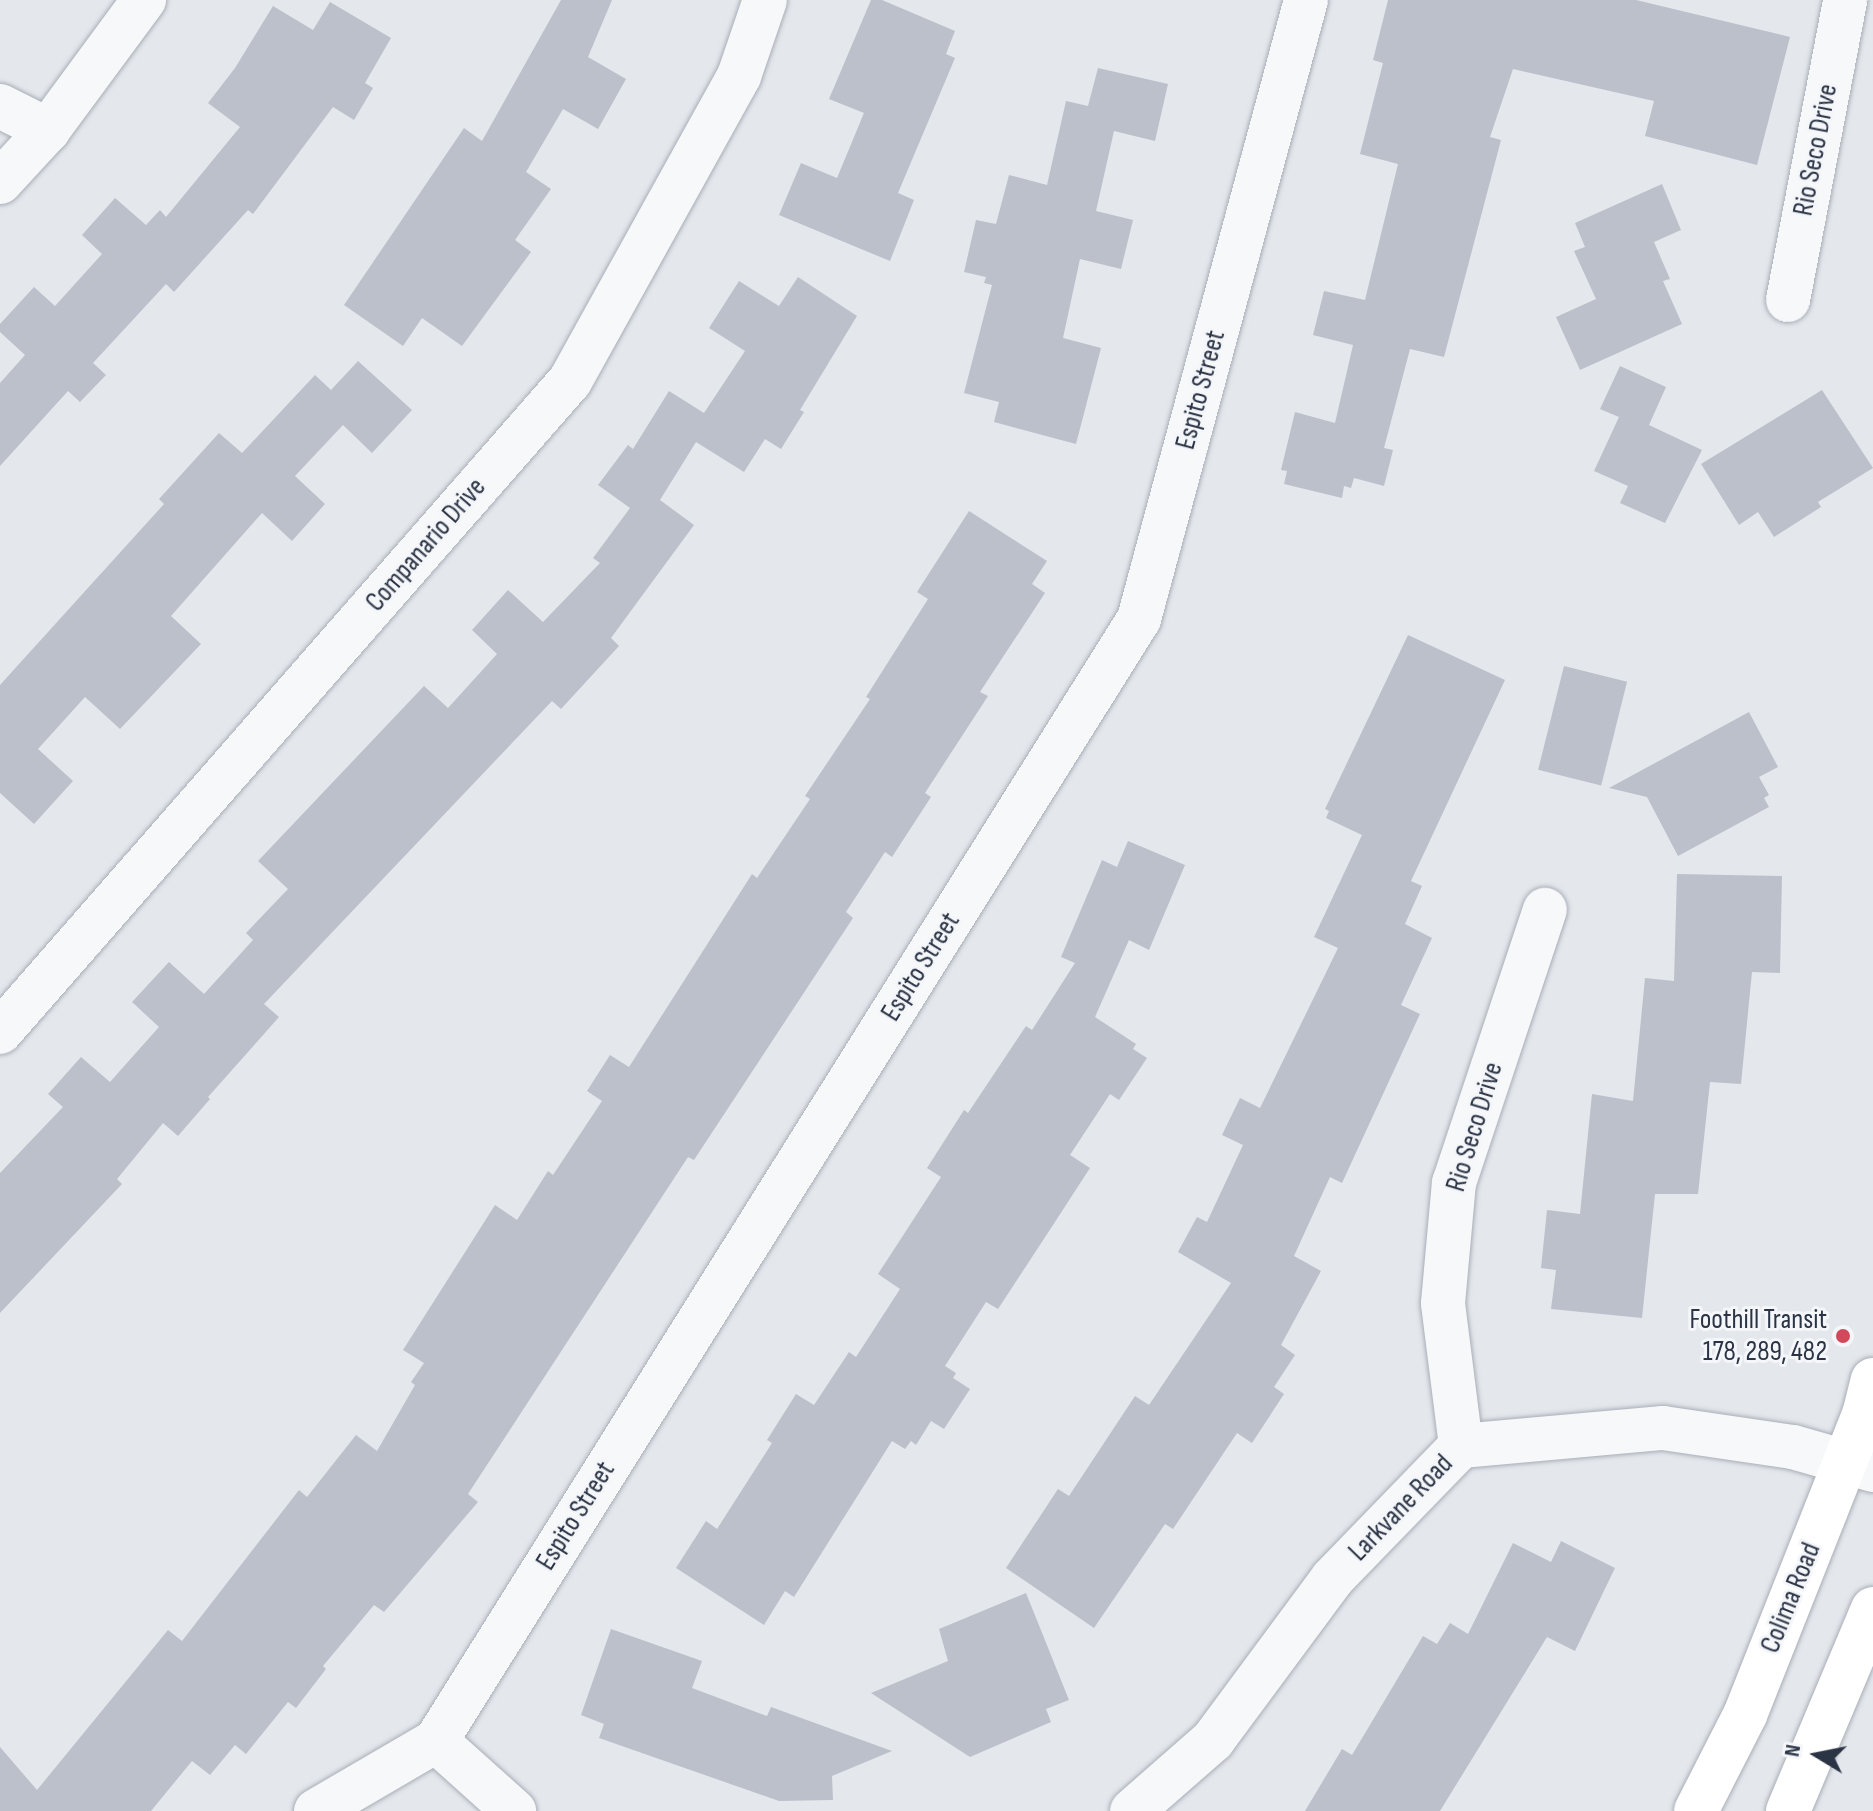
<!DOCTYPE html>
<style>
body{margin:0}
#map{position:relative;width:1873px;height:1811px;overflow:hidden;background:#e4e7ec;font-family:"Sofia Sans Condensed",sans-serif}
div>[style]{position:absolute}
.building>*{inset:0;background:#bbc0ca;transform-origin:0 0}
.roads{filter:drop-shadow(0 0 2px #a9aeb7) drop-shadow(0 0 2px #a9aeb7)}
.street>*{height:44px;margin:-22px;padding:0 22px;transform-origin:22px;border-radius:22px;background:#f7f8fa}
.primary>*{height:44px;margin:-22px;padding:0 22px;transform-origin:22px;border-radius:22px;background:#fff}
.dots>*{width:22px;height:22px;translate:-50% -50%;box-sizing:border-box;border:4px solid #f4f6f9;border-radius:50%}
span{translate:-50% -50%;white-space:nowrap;text-align:center;line-height:1.15;-webkit-text-stroke:6px #f4f6f9;paint-order:stroke}
.street-label{font-size:28px;color:#2b3445}
.poi-label{font-size:28px;color:#2b3445}
.right{translate:-100% -50%;text-align:right}
.north{position:absolute;left:1777px;top:1715px;width:80px;height:80px;-webkit-text-stroke:6px #f4f6f9;paint-order:stroke;rotate:280deg;font-size:22px;font-weight:700;line-height:32px;text-align:center;color:#2b3445}
.north::after{content:'';display:block;margin:auto;width:28px;height:36px;background:#2b3445;clip-path:polygon(50% 0,100% 100%,50% 72%,0 100%)}
</style>
<div id="map">
<div class="building">
<i style="clip-path:polygon(561px 0,612px 0,588px 57px,626px 79px,598px 129px,563px 109px,526px 172px,551px 189px,515px 240px,531px 252px,462px 346px,422px 318px,403px 346px,344px 305px,464px 128px,482px 141px)"></i>
<i style="clip-path:polygon(871px 0,882px 0,955px 31px,946px 54px,955px 58px,898px 193px,914px 200px,890px 261px,779px 215px,801px 163px,837px 178px,864px 113px,829px 99px)"></i>
<i style="clip-path:polygon(1388px 0,1636px 0,1790px 37px,1757px 165px,1645px 136px,1654px 101px,1513px 69px,1490px 137px,1501px 140px,1444px 357px,1410px 349px,1384px 448px,1393px 450px,1384px 486px,1354px 478px,1351px 488px,1344px 486px,1342px 498px,1284px 484px,1287px 471px,1281px 470px,1295px 412px,1335px 423px,1353px 345px,1313px 335px,1324px 291px,1365px 300px,1398px 164px,1360px 154px,1383px 63px,1373px 60px)"></i>
<i style="clip-path:polygon(330px 2px,391px 38px,365px 83px,373px 88px,354px 120px,333px 107px,253px 214px,248px 210px,174px 292px,166px 284px,93px 363px,106px 375px,80px 402px,68px 391px,0 466px,0 383px,25px 355px,0 332px,0 324px,34px 287px,55px 306px,102px 254px,82px 235px,115px 198px,146px 225px,160px 210px,166px 217px,240px 127px,208px 103px,235px 68px,273px 6px,313px 30px)"></i>
<i style="clip-path:polygon(1098px 68px,1168px 84px,1155px 141px,1114px 131px,1096px 211px,1133px 220px,1121px 269px,1080px 259px,1063px 338px,1101px 348px,1076px 444px,994px 422px,999px 402px,964px 393px,992px 285px,984px 283px,986px 277px,964px 272px,976px 220px,996px 224px,1009px 175px,1047px 185px,1066px 101px,1088px 106px)"></i>
<i style="clip-path:polygon(1662px 184px,1681px 230px,1654px 242px,1670px 279px,1663px 281px,1682px 324px,1580px 370px,1556px 317px,1596px 299px,1574px 251px,1585px 247px,1575px 223px)"></i>
<i style="clip-path:polygon(798px 277px,857px 316px,800px 410px,804px 412px,781px 449px,765px 439px,744px 472px,696px 442px,660px 500px,694px 525px,611px 638px,619px 646px,561px 709px,552px 701px,264px 1004px,279px 1017px,208px 1097px,210px 1099px,178px 1136px,163px 1123px,117px 1179px,122px 1184px,0 1313px,0 1173px,63px 1107px,48px 1094px,81px 1057px,110px 1082px,159px 1027px,132px 1002px,169px 962px,204px 994px,253px 940px,246px 933px,288px 889px,258px 861px,424px 686px,448px 708px,497px 654px,472px 630px,508px 590px,543px 622px,600px 563px,593px 558px,630px 508px,598px 485px,628px 445px,633px 449px,669px 391px,704px 413px,745px 351px,709px 328px,739px 281px,779px 306px)"></i>
<i style="clip-path:polygon(358px 361px,412px 410px,372px 453px,343px 425px,295px 476px,325px 504px,292px 541px,262px 513px,171px 616px,201px 644px,120px 729px,85px 697px,38px 749px,73px 781px,34px 824px,0 793px,0 685px,164px 504px,159px 499px,219px 433px,242px 453px,315px 375px,331px 390px)"></i>
<i style="clip-path:polygon(1620px 366px,1666px 387px,1649px 425px,1702px 450px,1665px 523px,1620px 503px,1628px 486px,1594px 471px,1619px 417px,1600px 409px)"></i>
<i style="clip-path:polygon(1822px 390px,1873px 468px,1818px 502px,1821px 507px,1774px 537px,1758px 512px,1739px 525px,1701px 464px)"></i>
<i style="clip-path:polygon(969px 511px,1047px 561px,1032px 584px,1045px 593px,980px 692px,988px 696px,925px 793px,931px 797px,892px 857px,885px 852px,846px 912px,853px 918px,694px 1160px,688px 1157px,468px 1494px,478px 1502px,384px 1612px,374px 1605px,323px 1666px,326px 1669px,296px 1708px,288px 1702px,246px 1754px,235px 1745px,210px 1775px,192px 1761px,151px 1811px,0 1811px,0 1747px,37px 1790px,168px 1630px,182px 1641px,299px 1490px,307px 1497px,356px 1435px,377px 1451px,415px 1385px,411px 1382px,424px 1363px,403px 1350px,495px 1205px,517px 1220px,548px 1171px,553px 1175px,602px 1101px,587px 1091px,610px 1055px,629px 1067px,752px 874px,757px 878px,810px 799px,805px 796px,870px 699px,866px 697px,928px 599px,917px 592px)"></i>
<i style="clip-path:polygon(1408px 635px,1505px 680px,1411px 881px,1422px 886px,1405px 924px,1432px 938px,1401px 1005px,1420px 1014px,1342px 1183px,1330px 1177px,1294px 1256px,1321px 1271px,1281px 1345px,1295px 1355px,1274px 1387px,1284px 1394px,1252px 1443px,1237px 1433px,1173px 1529px,1165px 1524px,1094px 1628px,1006px 1568px,1058px 1489px,1069px 1496px,1135px 1396px,1149px 1405px,1231px 1283px,1178px 1252px,1197px 1217px,1207px 1222px,1243px 1145px,1222px 1135px,1240px 1098px,1260px 1108px,1338px 948px,1314px 937px,1362px 835px,1326px 818px,1329px 811px,1325px 809px)"></i>
<i style="left:1564px;top:666px;width:65px;height:107px;rotate:14deg"></i>
<i style="clip-path:polygon(1749px 712px,1778px 767px,1759px 777px,1769px 795px,1764px 798px,1769px 807px,1678px 856px,1647px 797px,1609px 788px)"></i>
<i style="clip-path:polygon(1128px 841px,1185px 865px,1149px 950px,1129px 940px,1095px 1017px,1136px 1044px,1133px 1049px,1147px 1058px,1119px 1100px,1110px 1094px,1070px 1155px,1090px 1168px,1053px 1225px,998px 1309px,986px 1302px,945px 1366px,956px 1373px,953px 1378px,970px 1389px,944px 1429px,931px 1421px,916px 1445px,911px 1441px,905px 1449px,892px 1441px,794px 1597px,785px 1591px,764px 1625px,676px 1568px,706px 1521px,717px 1529px,772px 1443px,767px 1440px,796px 1394px,814px 1405px,849px 1352px,856px 1357px,900px 1289px,878px 1274px,941px 1177px,927px 1168px,964px 1110px,968px 1113px,1026px 1026px,1032px 1030px,1075px 963px,1061px 957px,1102px 860px,1117px 867px)"></i>
<i style="clip-path:polygon(1677px 874px,1782px 876px,1780px 973px,1752px 972px,1741px 1084px,1710px 1082px,1698px 1194px,1655px 1194px,1642px 1318px,1551px 1309px,1556px 1270px,1541px 1268px,1547px 1210px,1580px 1214px,1592px 1094px,1633px 1101px,1645px 978px,1674px 981px)"></i>
<i style="clip-path:polygon(1561px 1541px,1615px 1568px,1575px 1651px,1547px 1637px,1440px 1811px,1305px 1811px,1342px 1749px,1352px 1755px,1423px 1636px,1437px 1644px,1450px 1623px,1468px 1634px,1513px 1543px,1551px 1562px)"></i>
<i style="clip-path:polygon(1026px 1593px,1069px 1700px,1046px 1709px,1051px 1722px,970px 1757px,871px 1693px,948px 1661px,939px 1629px)"></i>
<i style="clip-path:polygon(611px 1629px,702px 1661px,692px 1688px,767px 1716px,771px 1707px,892px 1751px,832px 1776px,833px 1800px,779px 1801px,599px 1738px,604px 1724px,581px 1715px)"></i>
</div>
<div class="roads">
<div class="street">
<i style="left:0;top:106px;width:54px;rotate:26.6deg"></i>
<i style="left:0;top:182px;width:71px;rotate:-47.3deg"></i>
<i style="left:48px;top:130px;width:162px;rotate:-53.6deg"></i>
<i style="left:1788px;top:300px;width:305px;rotate:-79.2deg"></i>
<i style="left:0;top:1032px;width:865px;rotate:-48.8deg"></i>
<i style="left:570px;top:381px;width:349px;rotate:-61deg"></i>
<i style="left:739px;top:76px;width:80px;rotate:-71.1deg"></i>
<i style="left:1461px;top:1446px;width:144px;rotate:-97.2deg"></i>
<i style="left:1443px;top:1303px;width:121px;rotate:-84.8deg"></i>
<i style="left:1454px;top:1183px;width:288px;rotate:-71.6deg"></i>
<i style="left:436px;top:1741px;width:105px;rotate:41.9deg"></i>
<i style="left:316px;top:1811px;width:139px;rotate:-30.3deg"></i>
<i style="left:436px;top:1741px;width:1324px;rotate:-57.93deg"></i>
<i style="left:1139px;top:619px;width:641px;rotate:-74.9deg"></i>
<i style="left:1132px;top:1811px;width:108px;rotate:-41.2deg"></i>
<i style="left:1213px;top:1740px;width:200px;rotate:-53.5deg"></i>
<i style="left:1332px;top:1579px;width:185px;rotate:-45.9deg"></i>
<i style="left:1461px;top:1446px;width:203px;rotate:-5.1deg"></i>
<i style="left:1663px;top:1428px;width:131px;rotate:8.3deg"></i>
<i style="left:1793px;top:1447px;width:83px;rotate:16deg"></i>
</div>
<div class="primary">
<i style="left:1696px;top:1811px;width:108px;rotate:-63deg"></i>
<i style="left:1745px;top:1715px;width:323px;rotate:-68.4deg"></i>
<i style="left:1864px;top:1415px;width:36px;rotate:-76deg"></i>
<i style="left:1788px;top:1811px;width:219px;rotate:-67.2deg"></i>
</div>
</div>
<div class="dots">
<i style="left:1843px;top:1336px;background:#d1495b"></i>
</div>
<div class="street-label">
<span style="left:1816px;top:150px;rotate:-79deg">Rio Seco Drive</span>
<span style="left:1201px;top:390px;rotate:-75deg">Espito Street</span>
<span style="left:426px;top:545px;rotate:-49deg">Companario Drive</span>
<span style="left:921px;top:967px;rotate:-58deg">Espito Street</span>
<span style="left:1475px;top:1127px;rotate:-73deg">Rio Seco Drive</span>
<span style="left:1401px;top:1508px;rotate:-46deg">Larkvane Road</span>
<span style="left:576px;top:1516px;rotate:-58deg">Espito Street</span>
<span style="left:1791px;top:1598px;rotate:-68deg">Colima Road</span>
</div>
<div class="poi-label">
<span class="right" style="left:1827px;top:1336px">Foothill Transit<br>178, 289, 482</span>
</div>
<div class="north">N</div>
</div>
